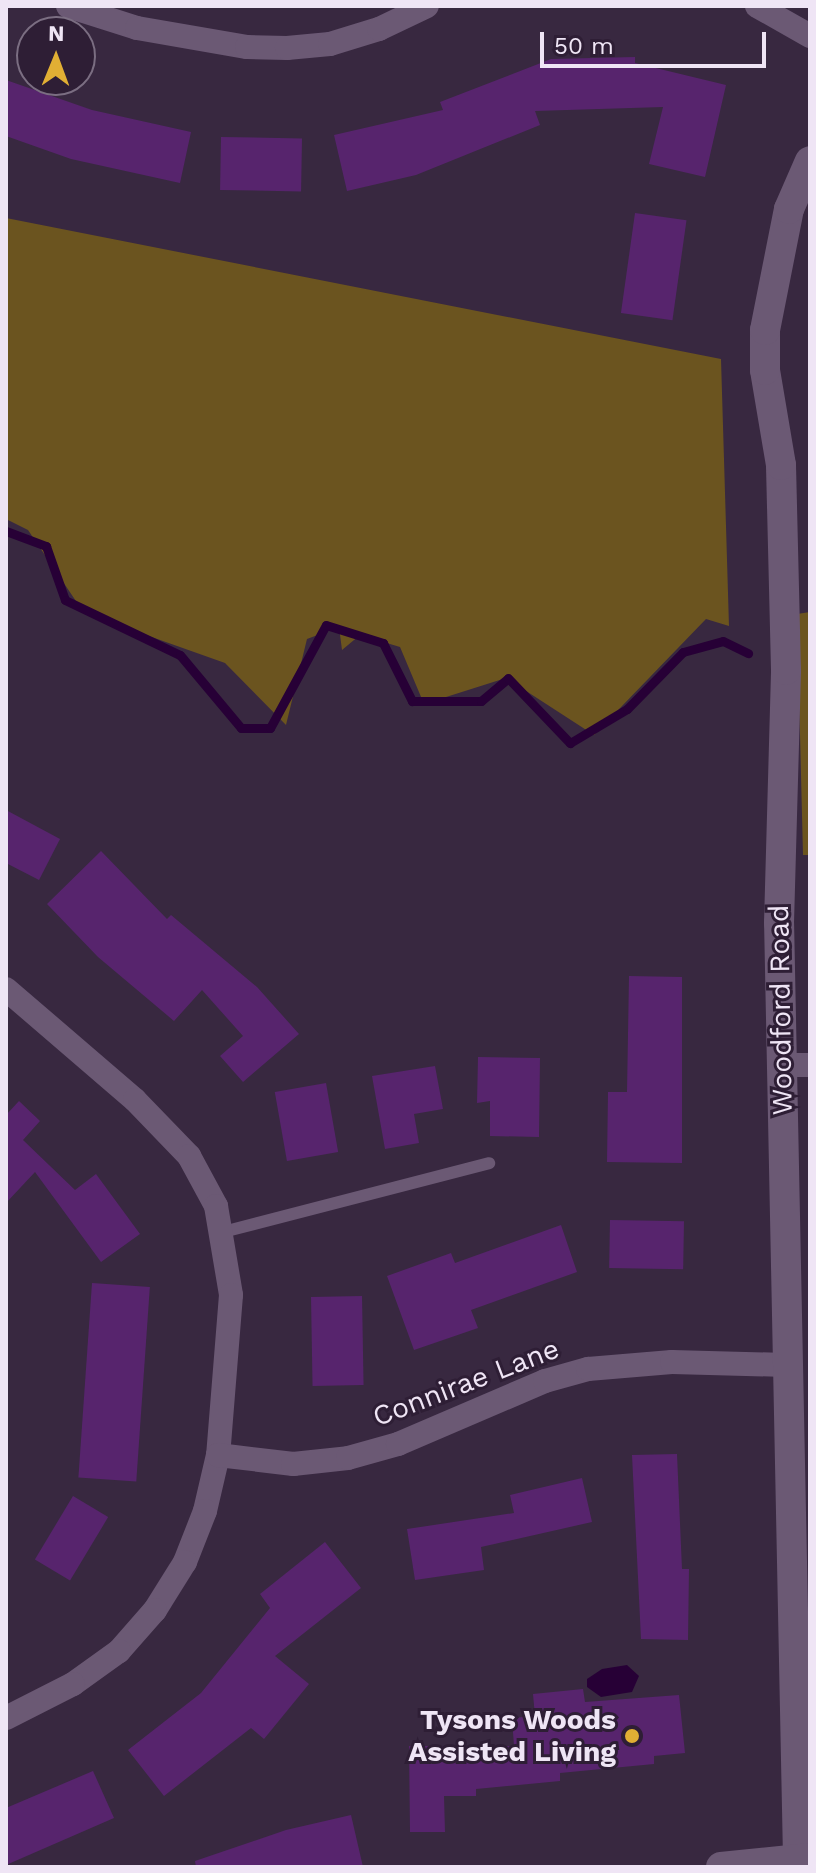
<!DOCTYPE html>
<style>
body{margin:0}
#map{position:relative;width:816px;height:1873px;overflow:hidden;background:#382840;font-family:"Work Sans",sans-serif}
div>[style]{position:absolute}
.forest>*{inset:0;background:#6b541f}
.water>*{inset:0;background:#270036}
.stream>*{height:9px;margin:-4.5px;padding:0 4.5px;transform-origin:4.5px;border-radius:4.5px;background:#270036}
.building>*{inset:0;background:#57246d;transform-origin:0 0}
.service>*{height:12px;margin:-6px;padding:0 6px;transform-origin:6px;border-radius:6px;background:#6b5974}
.minor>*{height:24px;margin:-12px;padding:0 12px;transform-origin:12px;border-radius:12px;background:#6b5974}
.tertiary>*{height:30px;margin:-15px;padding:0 15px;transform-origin:15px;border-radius:15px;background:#6b5974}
.dots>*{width:22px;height:22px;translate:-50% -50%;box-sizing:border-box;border:4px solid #2e1e35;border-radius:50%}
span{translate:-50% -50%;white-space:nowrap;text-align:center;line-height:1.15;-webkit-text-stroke:6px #2e1e35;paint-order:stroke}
.street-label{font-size:28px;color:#efe5f5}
.poi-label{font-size:28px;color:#efe5f5;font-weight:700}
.right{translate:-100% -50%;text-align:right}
.frame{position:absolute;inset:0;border:8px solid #efe5f5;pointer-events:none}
.north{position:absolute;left:16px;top:16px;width:80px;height:80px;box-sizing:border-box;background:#2e1e35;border:2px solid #7b6e82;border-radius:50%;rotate:1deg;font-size:22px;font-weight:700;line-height:32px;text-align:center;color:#efe5f5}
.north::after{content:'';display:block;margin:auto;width:28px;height:36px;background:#e1af34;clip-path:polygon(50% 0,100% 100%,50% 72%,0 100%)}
.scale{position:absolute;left:540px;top:32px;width:226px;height:36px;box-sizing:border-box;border:4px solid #efe5f5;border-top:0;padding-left:10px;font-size:24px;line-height:28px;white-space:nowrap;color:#efe5f5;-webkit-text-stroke:6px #2e1e35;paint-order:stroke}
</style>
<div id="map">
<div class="forest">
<i style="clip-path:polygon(6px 218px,721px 359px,729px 626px,706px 619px,594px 735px,506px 678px,424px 704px,400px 647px,360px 635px,342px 650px,339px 627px,307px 639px,286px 725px,225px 663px,84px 613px,28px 530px,6px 519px)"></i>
<i style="clip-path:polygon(810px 612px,810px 855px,803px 855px,797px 614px)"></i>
</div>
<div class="water">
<i style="clip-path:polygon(627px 1665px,639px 1676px,632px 1692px,601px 1697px,587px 1687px,587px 1679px,602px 1669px)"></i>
</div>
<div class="stream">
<i style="left:6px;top:531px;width:43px;rotate:20.6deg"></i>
<i style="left:46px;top:546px;width:57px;rotate:70.6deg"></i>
<i style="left:65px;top:600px;width:127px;rotate:25.6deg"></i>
<i style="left:180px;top:655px;width:95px;rotate:50.1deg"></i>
<i style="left:241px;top:728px;width:29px"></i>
<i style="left:270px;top:728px;width:117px;rotate:-61.5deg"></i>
<i style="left:326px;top:625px;width:60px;rotate:17.5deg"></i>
<i style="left:383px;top:643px;width:65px;rotate:63.4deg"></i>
<i style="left:412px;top:701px;width:69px"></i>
<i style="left:481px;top:701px;width:35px;rotate:-40deg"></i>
<i style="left:508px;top:678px;width:90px;rotate:46.4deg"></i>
<i style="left:570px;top:743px;width:66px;rotate:-30.8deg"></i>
<i style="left:627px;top:709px;width:80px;rotate:-45.5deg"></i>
<i style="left:683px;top:652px;width:41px;rotate:-15.4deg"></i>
<i style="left:723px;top:641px;width:28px;rotate:26deg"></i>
</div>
<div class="building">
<i style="clip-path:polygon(635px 57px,635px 63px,726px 85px,705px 177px,649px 164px,663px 107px,535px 111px,540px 125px,416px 175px,347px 191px,334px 135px,443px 110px,440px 102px,551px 59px)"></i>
<i style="clip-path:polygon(6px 80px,92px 110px,191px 132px,180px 183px,71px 159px,6px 136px)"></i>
<i style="left:221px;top:137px;width:81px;height:53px;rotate:1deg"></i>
<i style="left:635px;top:213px;width:52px;height:101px;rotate:8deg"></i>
<i style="clip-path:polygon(6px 810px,60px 839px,39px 880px,6px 863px)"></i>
<i style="clip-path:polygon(101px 851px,167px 919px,171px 915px,257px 987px,299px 1034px,243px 1082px,220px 1056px,243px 1036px,202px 990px,174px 1021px,98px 957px,47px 904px)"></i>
<i style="clip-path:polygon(629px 976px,682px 977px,682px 1163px,607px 1162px,608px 1092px,627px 1092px)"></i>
<i style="clip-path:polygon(478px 1057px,540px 1058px,539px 1137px,490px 1136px,490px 1101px,477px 1103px)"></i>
<i style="clip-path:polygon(435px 1066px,443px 1109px,414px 1114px,419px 1143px,385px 1149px,372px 1076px)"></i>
<i style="left:326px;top:1083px;width:70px;height:52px;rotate:80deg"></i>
<i style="clip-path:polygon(19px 1101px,40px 1121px,23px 1140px,75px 1190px,96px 1174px,140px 1234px,101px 1262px,35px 1172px,6px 1203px,6px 1115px)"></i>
<i style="left:610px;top:1220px;width:74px;height:48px;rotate:1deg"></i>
<i style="clip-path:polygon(561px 1225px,577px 1272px,471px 1310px,478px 1328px,414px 1350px,387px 1276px,451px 1253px,455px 1263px)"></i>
<i style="left:92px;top:1283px;width:58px;height:195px;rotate:4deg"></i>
<i style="left:362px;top:1296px;width:89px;height:51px;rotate:89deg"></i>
<i style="clip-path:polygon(677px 1454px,682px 1569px,689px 1569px,688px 1640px,641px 1639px,632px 1455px)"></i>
<i style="clip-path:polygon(582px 1478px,592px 1522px,481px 1547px,484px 1570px,415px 1580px,407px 1529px,514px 1513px,510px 1495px)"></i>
<i style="left:73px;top:1496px;width:41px;height:74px;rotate:31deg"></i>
<i style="clip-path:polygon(325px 1542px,361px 1588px,275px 1656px,309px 1684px,264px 1739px,251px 1728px,164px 1796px,128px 1750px,201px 1693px,270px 1608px,260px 1594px)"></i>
<i style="clip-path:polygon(583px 1689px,585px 1702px,679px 1695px,685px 1753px,654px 1756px,654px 1764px,560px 1773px,560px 1781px,476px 1789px,476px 1796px,444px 1796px,445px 1832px,410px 1832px,409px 1746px,514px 1746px,512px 1718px,535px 1716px,533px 1694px)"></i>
<i style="clip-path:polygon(93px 1771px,114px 1818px,6px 1865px,6px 1808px)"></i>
<i style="clip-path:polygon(351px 1815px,363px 1867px,196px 1867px,195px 1861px,286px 1830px)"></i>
</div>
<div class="service">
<i style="left:223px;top:1232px;width:275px;rotate:-14.5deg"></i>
</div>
<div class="minor">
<i style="left:68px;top:6px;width:72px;rotate:17.7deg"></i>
<i style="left:137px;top:28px;width:112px;rotate:9.8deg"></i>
<i style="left:247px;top:47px;width:40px;rotate:1.4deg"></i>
<i style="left:287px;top:48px;width:43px;rotate:-5.3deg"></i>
<i style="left:330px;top:44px;width:51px;rotate:-17deg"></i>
<i style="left:379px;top:29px;width:53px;rotate:-25.6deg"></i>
<i style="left:757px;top:6px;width:61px;rotate:29.5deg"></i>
<i style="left:6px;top:989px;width:170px;rotate:40.7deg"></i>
<i style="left:135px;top:1100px;width:78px;rotate:46deg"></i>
<i style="left:189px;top:1156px;width:57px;rotate:61.6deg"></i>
<i style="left:216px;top:1206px;width:90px;rotate:80.4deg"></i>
<i style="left:231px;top:1295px;width:161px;rotate:94.6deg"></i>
<i style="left:218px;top:1455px;width:57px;rotate:103.1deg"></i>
<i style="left:205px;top:1511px;width:55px;rotate:111.4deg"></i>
<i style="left:185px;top:1562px;width:57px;rotate:122deg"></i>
<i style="left:155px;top:1610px;width:55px;rotate:131.3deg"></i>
<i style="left:119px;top:1651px;width:57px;rotate:144.3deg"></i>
<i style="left:73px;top:1684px;width:75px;rotate:153.1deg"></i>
<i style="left:781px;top:1065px;width:29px"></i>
<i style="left:218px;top:1455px;width:76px;rotate:6.8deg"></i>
<i style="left:293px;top:1464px;width:55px;rotate:-6.2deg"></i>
<i style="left:348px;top:1458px;width:52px;rotate:-15.6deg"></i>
<i style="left:398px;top:1444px;width:160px;rotate:-23.2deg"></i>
<i style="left:545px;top:1381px;width:45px;rotate:-15.6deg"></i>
<i style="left:588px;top:1369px;width:84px;rotate:-4.8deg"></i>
<i style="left:672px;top:1362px;width:114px;rotate:1.5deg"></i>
</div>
<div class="tertiary">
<i style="left:798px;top:1858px;width:935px;rotate:-91.16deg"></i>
<i style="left:779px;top:923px;width:253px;rotate:-88.4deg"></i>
<i style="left:786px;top:670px;width:205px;rotate:-91.4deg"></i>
<i style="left:781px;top:465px;width:96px;rotate:-99.6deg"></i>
<i style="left:765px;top:370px;width:40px;rotate:-90deg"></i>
<i style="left:765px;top:330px;width:123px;rotate:-78.8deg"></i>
<i style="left:789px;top:209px;width:52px;rotate:-66.4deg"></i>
<i style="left:721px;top:1867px;width:89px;rotate:-5.8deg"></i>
</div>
<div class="dots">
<i style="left:632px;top:1736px;background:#e1af34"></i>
</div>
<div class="street-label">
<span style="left:781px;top:1010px;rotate:-91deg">Woodford Road</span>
<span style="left:466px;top:1383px;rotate:-21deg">Connirae Lane</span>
</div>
<div class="poi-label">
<span class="right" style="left:616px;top:1736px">Tysons Woods<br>Assisted Living</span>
</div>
<div class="frame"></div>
<div class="north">N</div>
<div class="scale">50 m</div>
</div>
